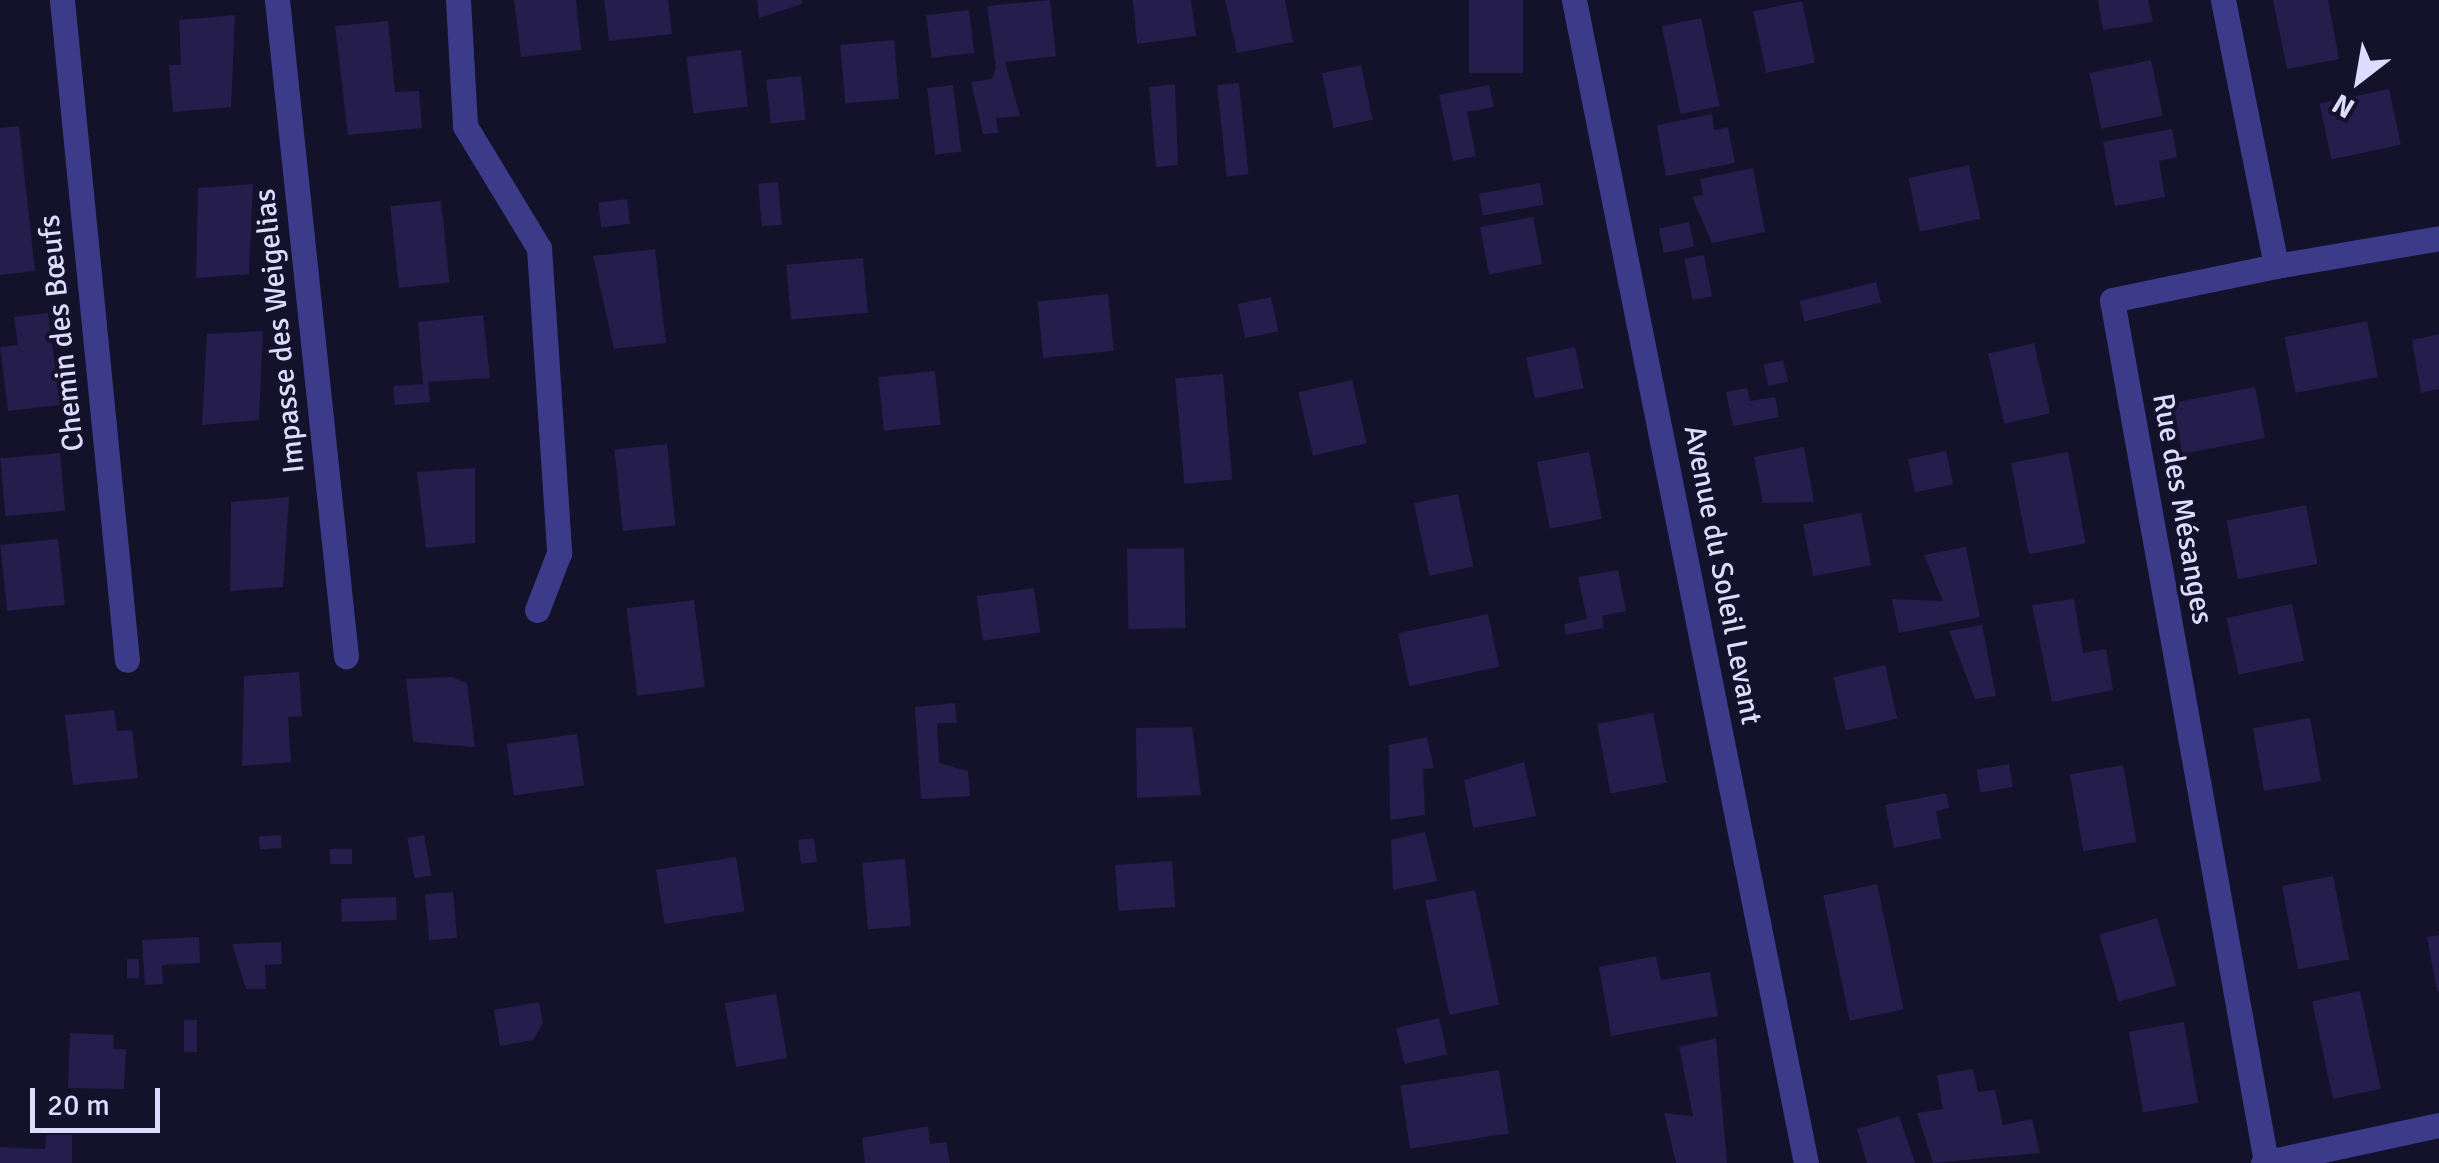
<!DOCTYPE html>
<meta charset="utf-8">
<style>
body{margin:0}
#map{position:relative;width:2439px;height:1163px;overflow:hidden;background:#14112b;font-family:Signika,sans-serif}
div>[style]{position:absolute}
.building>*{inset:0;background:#251d4c;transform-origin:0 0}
.minor>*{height:25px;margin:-12.5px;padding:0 12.5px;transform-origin:12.5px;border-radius:12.5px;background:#3c3b8a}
span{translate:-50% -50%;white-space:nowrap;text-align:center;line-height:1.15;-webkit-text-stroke:8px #14112b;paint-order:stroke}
.street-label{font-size:30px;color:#dedbff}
.north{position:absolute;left:2309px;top:30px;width:100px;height:100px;-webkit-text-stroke:8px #14112b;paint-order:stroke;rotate:211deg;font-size:28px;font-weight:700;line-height:40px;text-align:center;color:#dedbff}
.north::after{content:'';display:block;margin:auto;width:35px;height:45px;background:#dedbff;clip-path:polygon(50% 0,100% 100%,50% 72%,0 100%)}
.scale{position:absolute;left:30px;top:1088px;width:130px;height:45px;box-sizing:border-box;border:5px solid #dedbff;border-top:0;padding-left:12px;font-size:30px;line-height:35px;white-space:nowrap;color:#dedbff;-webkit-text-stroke:8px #14112b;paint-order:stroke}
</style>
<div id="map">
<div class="building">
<i style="clip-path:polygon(514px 0,576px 0,581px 50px,521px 57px)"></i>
<i style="clip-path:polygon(604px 0,668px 0,672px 34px,609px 41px)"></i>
<i style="clip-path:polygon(757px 0,802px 0,802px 4px,759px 18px)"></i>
<i style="clip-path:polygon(1050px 0,1056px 56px,1005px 62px,1020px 116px,996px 118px,998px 133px,983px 134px,971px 82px,992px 79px,996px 67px,987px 6px)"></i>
<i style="clip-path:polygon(1133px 0,1191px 0,1196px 36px,1137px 44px)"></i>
<i style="clip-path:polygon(1225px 0,1285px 0,1293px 42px,1237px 53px)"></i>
<i style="left:1469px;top:0;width:54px;height:73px"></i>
<i style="clip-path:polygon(2098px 0,2148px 0,2153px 22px,2103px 30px)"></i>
<i style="clip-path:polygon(2273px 0,2328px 0,2339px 59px,2287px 69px)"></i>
<i style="left:1802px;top:1px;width:63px;height:50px;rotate:78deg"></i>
<i style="left:969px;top:10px;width:43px;height:43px;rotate:83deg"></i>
<i style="clip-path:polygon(235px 15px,231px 107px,173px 112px,169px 65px,181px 65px,179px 20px)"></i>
<i style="left:1701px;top:18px;width:90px;height:40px;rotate:78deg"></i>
<i style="clip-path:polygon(388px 21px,395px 92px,419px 91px,422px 128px,348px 135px,335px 26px)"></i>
<i style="left:894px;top:40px;width:59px;height:54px;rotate:85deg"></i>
<i style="left:741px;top:50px;width:57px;height:55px;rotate:83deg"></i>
<i style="left:2151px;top:60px;width:57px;height:63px;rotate:78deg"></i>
<i style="left:1361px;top:65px;width:56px;height:40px;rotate:78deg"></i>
<i style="left:801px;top:76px;width:44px;height:35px;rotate:84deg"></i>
<i style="left:1239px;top:83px;width:92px;height:22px;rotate:84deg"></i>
<i style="clip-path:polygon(1175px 84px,1178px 165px,1156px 167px,1149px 87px)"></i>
<i style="left:953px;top:85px;width:67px;height:26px;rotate:83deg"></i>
<i style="clip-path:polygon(1489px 85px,1494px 107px,1467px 112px,1476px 156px,1453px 161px,1439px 95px)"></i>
<i style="left:2389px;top:89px;width:57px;height:71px;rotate:78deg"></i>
<i style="clip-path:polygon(1712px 114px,1714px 130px,1728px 127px,1735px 163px,1666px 176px,1657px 125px)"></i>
<i style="clip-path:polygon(19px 126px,35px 271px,0 275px,0 128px)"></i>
<i style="clip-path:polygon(2172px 129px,2177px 157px,2159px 161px,2165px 197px,2115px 206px,2103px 142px)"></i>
<i style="left:1969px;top:165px;width:55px;height:62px;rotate:78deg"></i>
<i style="clip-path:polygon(1753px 168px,1765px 232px,1712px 243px,1692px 197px,1703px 195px,1700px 179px)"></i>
<i style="left:778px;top:182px;width:43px;height:20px;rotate:85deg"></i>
<i style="left:1540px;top:183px;width:22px;height:62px;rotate:80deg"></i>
<i style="clip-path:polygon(253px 184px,249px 274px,196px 278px,198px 188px)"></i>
<i style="left:627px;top:199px;width:25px;height:29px;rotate:83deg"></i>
<i style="left:441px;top:201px;width:82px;height:51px;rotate:84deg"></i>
<i style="left:1533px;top:217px;width:48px;height:54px;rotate:79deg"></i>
<i style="left:1689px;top:222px;width:25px;height:31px;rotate:78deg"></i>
<i style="clip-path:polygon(655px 249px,666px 343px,614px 349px,593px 256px)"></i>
<i style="left:1704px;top:255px;width:42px;height:20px;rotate:79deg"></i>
<i style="left:863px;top:258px;width:55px;height:77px;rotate:85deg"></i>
<i style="left:1876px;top:282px;width:21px;height:79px;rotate:76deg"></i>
<i style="left:1108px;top:294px;width:57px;height:71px;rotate:84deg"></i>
<i style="left:1271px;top:297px;width:35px;height:34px;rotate:78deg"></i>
<i style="clip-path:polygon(48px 313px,60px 405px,8px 411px,0 347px,18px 345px,14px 317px)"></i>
<i style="clip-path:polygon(483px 315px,490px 378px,428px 382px,430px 402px,395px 405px,393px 386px,423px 384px,418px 322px)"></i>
<i style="left:2367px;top:321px;width:57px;height:84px;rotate:79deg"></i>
<i style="clip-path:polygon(263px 331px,259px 420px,202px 425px,207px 334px)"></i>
<i style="clip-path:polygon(2439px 334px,2439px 389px,2421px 393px,2412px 340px)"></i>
<i style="left:2034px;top:343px;width:72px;height:47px;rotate:77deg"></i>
<i style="left:1575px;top:347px;width:42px;height:50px;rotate:78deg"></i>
<i style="left:1783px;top:360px;width:22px;height:20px;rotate:77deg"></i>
<i style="left:935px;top:371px;width:54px;height:57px;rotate:84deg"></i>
<i style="left:1223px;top:374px;width:106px;height:48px;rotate:85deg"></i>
<i style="left:1352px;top:380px;width:65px;height:55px;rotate:77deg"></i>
<i style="left:2255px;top:387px;width:52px;height:84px;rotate:79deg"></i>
<i style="clip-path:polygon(1747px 388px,1750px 401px,1775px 397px,1779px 417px,1733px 426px,1726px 392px)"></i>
<i style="left:667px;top:444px;width:82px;height:53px;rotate:84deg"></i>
<i style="clip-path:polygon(1804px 447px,1814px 502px,1763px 503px,1754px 457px)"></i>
<i style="left:1946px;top:451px;width:34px;height:39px;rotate:78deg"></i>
<i style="left:1589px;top:452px;width:68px;height:53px;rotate:79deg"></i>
<i style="left:2068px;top:452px;width:93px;height:58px;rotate:79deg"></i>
<i style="left:60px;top:453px;width:58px;height:60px;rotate:85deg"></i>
<i style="clip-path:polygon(475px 468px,475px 543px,426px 548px,417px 472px)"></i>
<i style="left:1458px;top:494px;width:74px;height:45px;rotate:78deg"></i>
<i style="clip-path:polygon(289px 497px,283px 587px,230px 591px,231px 502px)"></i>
<i style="left:2306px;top:505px;width:60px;height:81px;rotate:79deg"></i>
<i style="left:1861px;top:513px;width:53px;height:59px;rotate:79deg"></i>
<i style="left:58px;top:539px;width:66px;height:58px;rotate:84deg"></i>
<i style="clip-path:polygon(1966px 547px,1980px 617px,1899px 633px,1892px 599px,1943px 601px,1924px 555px)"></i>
<i style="left:1184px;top:548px;width:80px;height:57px;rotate:89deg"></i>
<i style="clip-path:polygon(1618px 570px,1626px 611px,1602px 616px,1604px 628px,1566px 635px,1564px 624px,1587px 619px,1578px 577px)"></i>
<i style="left:1034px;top:588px;width:45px;height:58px;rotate:82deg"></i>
<i style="clip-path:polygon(2074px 599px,2083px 653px,2106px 649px,2113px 690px,2052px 702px,2032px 605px)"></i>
<i style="left:694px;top:600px;width:88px;height:68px;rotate:83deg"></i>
<i style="left:2292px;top:604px;width:58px;height:67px;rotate:78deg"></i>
<i style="left:1488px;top:614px;width:54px;height:92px;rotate:78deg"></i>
<i style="clip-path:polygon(1982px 625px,1996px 696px,1975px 699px,1949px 631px)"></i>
<i style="left:1885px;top:665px;width:55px;height:53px;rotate:77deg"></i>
<i style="clip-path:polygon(299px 672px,302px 716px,288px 717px,291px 762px,242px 766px,244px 676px)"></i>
<i style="clip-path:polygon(451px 677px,467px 683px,475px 747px,413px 742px,406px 679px)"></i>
<i style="clip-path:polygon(955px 703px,957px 723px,937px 723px,939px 763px,968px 771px,970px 796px,921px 799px,915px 707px)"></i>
<i style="clip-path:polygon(114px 710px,117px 731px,132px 730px,138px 778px,73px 785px,65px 715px)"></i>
<i style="left:1653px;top:713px;width:71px;height:57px;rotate:79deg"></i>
<i style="left:2310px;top:718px;width:64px;height:58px;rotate:80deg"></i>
<i style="clip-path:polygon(1192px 727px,1201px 795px,1137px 798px,1136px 728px)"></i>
<i style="left:577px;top:734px;width:52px;height:71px;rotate:82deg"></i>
<i style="clip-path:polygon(1427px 737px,1434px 768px,1423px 769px,1425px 815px,1390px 820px,1389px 745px)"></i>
<i style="clip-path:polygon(1524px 762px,1536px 816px,1473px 828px,1464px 780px)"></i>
<i style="left:2009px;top:764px;width:23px;height:33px;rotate:80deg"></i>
<i style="left:2123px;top:765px;width:78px;height:54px;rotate:80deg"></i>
<i style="clip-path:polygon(1946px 793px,1949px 808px,1936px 811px,1941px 838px,1894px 848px,1885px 805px)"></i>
<i style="clip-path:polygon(1425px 832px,1437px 881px,1393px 890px,1391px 840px)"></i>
<i style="left:281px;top:835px;width:13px;height:22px;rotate:86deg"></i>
<i style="left:424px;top:835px;width:41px;height:17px;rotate:80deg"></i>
<i style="left:814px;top:838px;width:24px;height:16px;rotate:83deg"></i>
<i style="left:330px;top:849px;width:22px;height:15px"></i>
<i style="left:736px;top:857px;width:55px;height:81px;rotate:81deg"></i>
<i style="left:905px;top:859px;width:67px;height:43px;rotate:85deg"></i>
<i style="left:1172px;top:861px;width:46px;height:57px;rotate:86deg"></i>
<i style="left:2333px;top:876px;width:85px;height:52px;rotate:79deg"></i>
<i style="left:1877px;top:884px;width:128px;height:55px;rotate:78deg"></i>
<i style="left:1475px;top:890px;width:117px;height:51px;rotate:78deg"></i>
<i style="left:453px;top:892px;width:46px;height:28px;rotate:85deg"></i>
<i style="left:396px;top:897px;width:23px;height:55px;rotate:88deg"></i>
<i style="left:2157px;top:918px;width:70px;height:60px;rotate:74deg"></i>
<i style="clip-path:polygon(2439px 935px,2439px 991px,2437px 991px,2427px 937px)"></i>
<i style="clip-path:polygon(199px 937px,200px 963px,162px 965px,163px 984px,145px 985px,142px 940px)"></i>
<i style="clip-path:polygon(281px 942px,282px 964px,265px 965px,266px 989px,246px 989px,232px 944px)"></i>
<i style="clip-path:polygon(1656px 956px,1661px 980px,1710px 972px,1718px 1016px,1611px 1036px,1599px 967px)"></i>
<i style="left:127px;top:959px;width:12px;height:19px"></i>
<i style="left:2360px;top:991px;width:100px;height:49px;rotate:78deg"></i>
<i style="left:776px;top:994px;width:65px;height:52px;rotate:80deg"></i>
<i style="clip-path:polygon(539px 1002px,543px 1023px,533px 1040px,500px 1046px,494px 1010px)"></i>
<i style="left:1439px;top:1018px;width:37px;height:44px;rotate:77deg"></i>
<i style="left:184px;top:1020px;width:13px;height:32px"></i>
<i style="left:2184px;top:1022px;width:82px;height:56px;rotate:80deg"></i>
<i style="clip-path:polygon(70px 1033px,114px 1035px,113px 1049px,126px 1049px,124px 1089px,68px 1088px)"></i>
<i style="clip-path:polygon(1716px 1038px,1727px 1163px,1676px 1163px,1664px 1113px,1693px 1116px,1679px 1047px)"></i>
<i style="clip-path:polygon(1973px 1069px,1978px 1092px,1995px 1090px,2003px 1125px,2032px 1119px,2040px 1153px,1933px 1163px,1917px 1113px,1943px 1109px,1937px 1075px)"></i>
<i style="left:1499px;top:1070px;width:64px;height:100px;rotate:81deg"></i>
<i style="clip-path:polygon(1899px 1116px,1915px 1163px,1867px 1163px,1857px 1129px)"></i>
<i style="clip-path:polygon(928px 1126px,930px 1144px,946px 1142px,950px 1163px,865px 1163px,862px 1138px)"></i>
<i style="clip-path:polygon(46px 1135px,72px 1135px,72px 1163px,0 1163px,0 1147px,45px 1149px)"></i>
</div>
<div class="minor">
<i style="left:62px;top:0;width:663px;rotate:84.38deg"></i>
<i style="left:277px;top:0;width:660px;rotate:84deg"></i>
<i style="left:458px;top:0;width:126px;rotate:86.8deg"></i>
<i style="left:465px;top:126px;width:143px;rotate:58.8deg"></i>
<i style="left:539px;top:248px;width:306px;rotate:86.2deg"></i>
<i style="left:559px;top:553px;width:61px;rotate:111.1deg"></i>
<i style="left:1574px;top:0;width:1186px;rotate:78.72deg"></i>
<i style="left:2223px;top:0;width:271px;rotate:78.7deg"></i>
<i style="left:2276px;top:266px;width:167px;rotate:168.3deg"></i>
<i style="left:2112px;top:300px;width:876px;rotate:79.87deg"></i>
<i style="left:2276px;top:266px;width:165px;rotate:-9.7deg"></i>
<i style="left:2263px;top:1163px;width:180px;rotate:-12.2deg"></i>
</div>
<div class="street-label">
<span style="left:280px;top:331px;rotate:-96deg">Impasse des Weigelias</span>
<span style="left:62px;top:333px;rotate:-96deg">Chemin des Bœufs</span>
<span style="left:2182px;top:509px;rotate:80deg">Rue des Mésanges</span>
<span style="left:1722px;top:575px;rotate:79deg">Avenue du Soleil Levant</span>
</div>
<div class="north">N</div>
<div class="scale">20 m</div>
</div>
